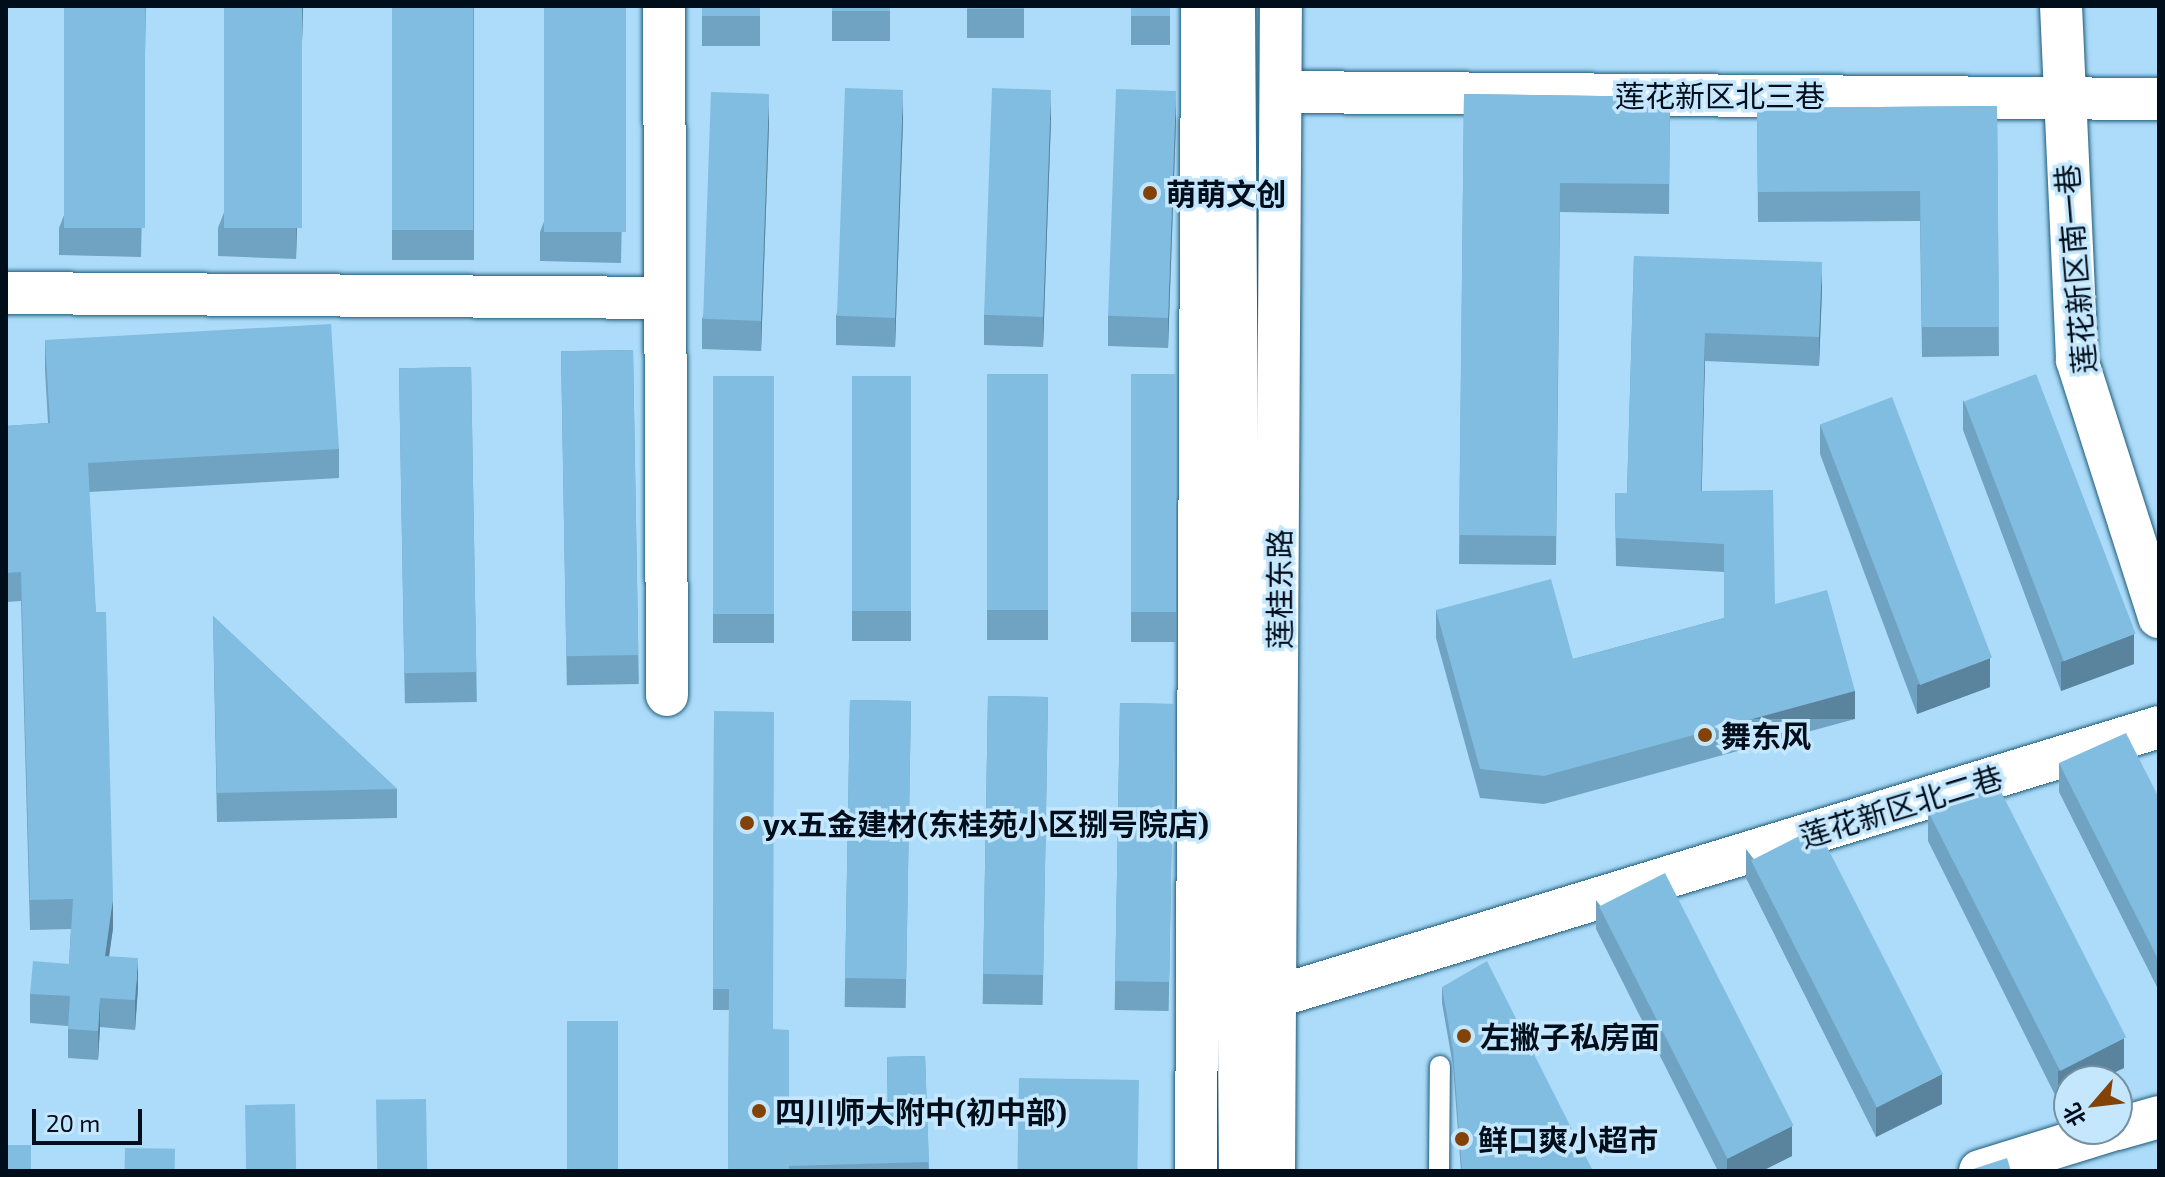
<!DOCTYPE html>
<meta charset="utf-8">
<style>
body{margin:0}
#map{position:relative;width:2165px;height:1177px;overflow:hidden;background:#acdcf9;font-family:"Exo 2","Noto Sans SC",sans-serif}
div>[style]{position:absolute}
.roads{filter:drop-shadow(0 0 2px #1e5b7a) drop-shadow(0 0 2px #1e5b7a)}
.lane>*{height:20px;margin:-10px;padding:0 10px;transform-origin:10px;border-radius:10px;background:#fff}
.street>*{height:42px;margin:-21px;padding:0 21px;transform-origin:21px;border-radius:21px;background:#fff}
.highway>*{height:44px;margin:-22px;padding:0 22px;transform-origin:22px;border-radius:22px;background:#fff}
.wall>*{inset:0;background:#6fa3c1;transform-origin:0 0}
.shaded-wall>*{inset:0;background:#5a849d;transform-origin:0 0}
.building>*{inset:0;background:#81bde0;transform-origin:0 0}
.dots>*{width:22px;height:22px;translate:-50% -50%;box-sizing:border-box;border:4px solid #c4e7fd;border-radius:50%}
span{translate:-50% -50%;white-space:nowrap;text-align:center;line-height:1.15;-webkit-text-stroke:7px #c4e7fd;paint-order:stroke}
.street-label{font-size:30px;color:#000d1a}
.poi-label{font-size:30px;color:#000d1a;font-weight:700}
.left{translate:0 -50%;text-align:left}
.frame{position:absolute;inset:0;border:8px solid #000d1a;pointer-events:none}
.north{position:absolute;left:2053px;top:1065px;width:80px;height:80px;box-sizing:border-box;background:#c4e7fd;border:2px solid #7690a2;border-radius:50%;rotate:242deg;font-size:22px;font-weight:700;line-height:32px;text-align:center;color:#000d1a}
.north::after{content:'';display:block;margin:auto;width:28px;height:36px;background:#834308;clip-path:polygon(50% 0,100% 100%,50% 72%,0 100%)}
.scale{position:absolute;left:32px;top:1109px;width:110px;height:36px;box-sizing:border-box;border:4px solid #000d1a;border-top:0;padding-left:10px;font-size:24px;line-height:28px;white-space:nowrap;color:#000d1a;-webkit-text-stroke:6px #c4e7fd;paint-order:stroke}
</style>
<div id="map">
<div class="roads">
<div class="lane">
<i style="left:1439px;top:1171px;width:105px;rotate:-89.5deg"></i>
</div>
<div class="street">
<i style="left:664px;top:6px;width:689px;rotate:89.75deg"></i>
<i style="left:2061px;top:6px;width:354px;rotate:87.4deg"></i>
<i style="left:2077px;top:360px;width:270px;rotate:72.3deg"></i>
<i style="left:1281px;top:92px;width:878px;rotate:0.46deg"></i>
<i style="left:6px;top:293px;width:659px;rotate:0.43deg"></i>
<i style="left:1275px;top:997px;width:924px;rotate:-16.98deg"></i>
<i style="left:2117px;top:1129px;width:44px;rotate:-15.9deg"></i>
<i style="left:1196px;top:1171px;width:1165px;rotate:-89.7deg"></i>
<i style="left:1274px;top:1171px;width:1165px;rotate:-89.66deg"></i>
<i style="left:1980px;top:1171px;width:142px;rotate:-17.2deg"></i>
</div>
<div class="highway">
<i style="left:1233px;top:6px;width:1165px;rotate:89.61deg"></i>
</div>
</div>
<div class="wall">
<i style="clip-path:polygon(146px 6px,141px 257px,59px 255px,59px 228px)"></i>
<i style="clip-path:polygon(303px 6px,296px 259px,218px 256px,218px 228px)"></i>
<i style="left:392px;top:6px;width:82px;height:254px"></i>
<i style="clip-path:polygon(626px 6px,621px 263px,540px 261px,540px 232px)"></i>
<i style="left:702px;top:6px;width:58px;height:40px"></i>
<i style="left:832px;top:6px;width:58px;height:35px"></i>
<i style="left:967px;top:6px;width:57px;height:32px"></i>
<i style="left:1131px;top:6px;width:39px;height:39px"></i>
<i style="clip-path:polygon(1464px 94px,1670px 97px,1669px 214px,1560px 212px,1556px 565px,1459px 564px)"></i>
<i style="clip-path:polygon(1997px 106px,1999px 356px,1922px 357px,1920px 221px,1758px 222px,1757px 108px)"></i>
<i style="clip-path:polygon(1051px 119px,1043px 347px,984px 345px,984px 315px)"></i>
<i style="clip-path:polygon(903px 120px,895px 347px,836px 345px,836px 316px)"></i>
<i style="clip-path:polygon(1176px 121px,1168px 348px,1108px 346px,1108px 316px)"></i>
<i style="clip-path:polygon(769px 124px,761px 351px,702px 349px,702px 319px)"></i>
<i style="clip-path:polygon(1634px 256px,1822px 290px,1819px 366px,1705px 361px,1701px 491px,1775px 604px,1855px 719px,1544px 804px,1480px 798px,1436px 638px,1436px 610px,1573px 659px,1724px 618px,1724px 572px,1616px 566px,1615px 493px,1627px 493px)"></i>
<i style="clip-path:polygon(45px 340px,339px 449px,339px 478px,89px 492px,113px 928px,109px 956px,138px 988px,135px 1030px,100px 1027px,98px 1060px,68px 1058px,68px 1026px,30px 1023px,30px 994px,69px 964px,71px 929px,30px 930px,21px 601px,6px 602px,6px 426px,48px 423px,45px 370px)"></i>
<i style="left:633px;top:350px;width:334px;height:72px;rotate:89deg"></i>
<i style="left:471px;top:367px;width:335px;height:72px;rotate:89deg"></i>
<i style="left:987px;top:374px;width:61px;height:266px"></i>
<i style="left:1131px;top:374px;width:45px;height:268px"></i>
<i style="left:713px;top:376px;width:61px;height:267px"></i>
<i style="left:852px;top:376px;width:59px;height:265px"></i>
<i style="clip-path:polygon(1963px 400px,2134px 664px,2061px 691px,1963px 430px)"></i>
<i style="clip-path:polygon(1820px 424px,1990px 687px,1917px 714px,1820px 454px)"></i>
<i style="clip-path:polygon(213px 616px,397px 789px,397px 818px,217px 822px)"></i>
<i style="left:988px;top:696px;width:60px;height:308px;rotate:1deg"></i>
<i style="left:850px;top:700px;width:61px;height:307px;rotate:1deg"></i>
<i style="left:1120px;top:703px;width:54px;height:307px;rotate:1deg"></i>
<i style="clip-path:polygon(714px 711px,789px 1128px,888px 1126px,887px 1057px,925px 1056px,929px 1171px,728px 1171px,729px 1010px,713px 1010px)"></i>
<i style="clip-path:polygon(2059px 763px,2159px 798px,2159px 991px,2059px 792px)"></i>
<i style="clip-path:polygon(1928px 811px,2124px 1068px,2069px 1081px,2069px 1095px,2058px 1101px,1928px 841px)"></i>
<i style="clip-path:polygon(1746px 849px,1942px 1104px,1876px 1137px,1746px 878px)"></i>
<i style="clip-path:polygon(1596px 900px,1792px 1156px,1762px 1171px,1718px 1171px,1596px 929px)"></i>
<i style="clip-path:polygon(1442px 987px,1593px 1171px,1461px 1171px,1453px 1066px,1442px 1003px)"></i>
</div>
<div class="shaded-wall">
<i style="clip-path:polygon(302px 6px,303px 6px,296px 259px,296px 231px)"></i>
<i style="clip-path:polygon(903px 90px,903px 120px,895px 347px,895px 318px)"></i>
<i style="clip-path:polygon(1051px 90px,1051px 119px,1043px 347px,1043px 317px)"></i>
<i style="clip-path:polygon(1176px 91px,1176px 121px,1168px 348px,1168px 318px)"></i>
<i style="clip-path:polygon(769px 94px,769px 124px,761px 351px,761px 321px)"></i>
<i style="clip-path:polygon(1822px 262px,1822px 290px,1819px 366px,1819px 337px)"></i>
<i style="clip-path:polygon(1705px 333px,1705px 361px,1701px 520px,1701px 491px)"></i>
<i style="clip-path:polygon(2134px 634px,2134px 664px,2061px 691px,2061px 662px)"></i>
<i style="clip-path:polygon(1990px 658px,1990px 687px,1917px 714px,1917px 685px)"></i>
<i style="left:1855px;top:691px;width:28px;height:322px;rotate:90deg"></i>
<i style="clip-path:polygon(113px 898px,113px 928px,105px 985px,105px 956px)"></i>
<i style="clip-path:polygon(138px 958px,138px 988px,135px 1030px,135px 1000px)"></i>
<i style="clip-path:polygon(100px 998px,100px 1027px,98px 1060px,98px 1031px)"></i>
<i style="clip-path:polygon(2124px 1038px,2124px 1068px,2097px 1081px,2069px 1081px,2069px 1095px,2058px 1101px,2058px 1071px)"></i>
<i style="clip-path:polygon(1942px 1074px,1942px 1104px,1876px 1137px,1876px 1108px)"></i>
<i style="clip-path:polygon(1792px 1126px,1792px 1156px,1762px 1171px,1727px 1171px,1727px 1159px)"></i>
</div>
<div class="building">
<i style="left:64px;top:6px;width:81px;height:222px"></i>
<i style="left:224px;top:6px;width:78px;height:222px"></i>
<i style="left:392px;top:6px;width:81px;height:224px"></i>
<i style="left:544px;top:6px;width:82px;height:226px"></i>
<i style="left:702px;top:6px;width:58px;height:10px"></i>
<i style="left:832px;top:6px;width:58px;height:5px"></i>
<i style="left:967px;top:6px;width:57px;height:3px"></i>
<i style="left:1131px;top:6px;width:39px;height:10px"></i>
<i style="left:845px;top:88px;width:58px;height:228px;rotate:2deg"></i>
<i style="left:992px;top:88px;width:59px;height:227px;rotate:2deg"></i>
<i style="left:1116px;top:89px;width:60px;height:227px;rotate:2deg"></i>
<i style="left:711px;top:92px;width:58px;height:227px;rotate:2deg"></i>
<i style="clip-path:polygon(1464px 94px,1670px 97px,1669px 184px,1560px 183px,1556px 536px,1459px 535px)"></i>
<i style="clip-path:polygon(1997px 106px,1999px 327px,1922px 327px,1920px 191px,1758px 192px,1757px 108px)"></i>
<i style="clip-path:polygon(1634px 256px,1822px 262px,1819px 337px,1705px 333px,1701px 491px,1773px 490px,1775px 604px,1827px 590px,1855px 691px,1544px 776px,1480px 769px,1436px 610px,1551px 579px,1573px 659px,1724px 618px,1724px 544px,1616px 538px,1615px 493px,1627px 493px)"></i>
<i style="clip-path:polygon(331px 324px,339px 449px,88px 463px,96px 612px,106px 612px,113px 898px,105px 956px,138px 958px,135px 1000px,100px 998px,98px 1031px,68px 1029px,70px 996px,30px 994px,33px 961px,69px 964px,73px 899px,30px 900px,21px 572px,6px 573px,6px 426px,50px 423px,45px 340px)"></i>
<i style="left:633px;top:350px;width:305px;height:72px;rotate:89deg"></i>
<i style="left:471px;top:367px;width:305px;height:72px;rotate:89deg"></i>
<i style="left:987px;top:374px;width:61px;height:236px"></i>
<i style="left:1131px;top:374px;width:45px;height:238px"></i>
<i style="left:2036px;top:374px;width:278px;height:77px;rotate:69deg"></i>
<i style="left:713px;top:376px;width:61px;height:238px"></i>
<i style="left:852px;top:376px;width:59px;height:235px"></i>
<i style="left:1892px;top:397px;width:279px;height:77px;rotate:69deg"></i>
<i style="clip-path:polygon(213px 616px,397px 789px,217px 793px)"></i>
<i style="left:988px;top:696px;width:60px;height:278px;rotate:1deg"></i>
<i style="left:850px;top:700px;width:61px;height:278px;rotate:1deg"></i>
<i style="left:1120px;top:703px;width:54px;height:278px;rotate:1deg"></i>
<i style="clip-path:polygon(714px 711px,774px 712px,773px 1029px,789px 1030px,789px 1128px,889px 1126px,887px 1057px,925px 1056px,929px 1162px,789px 1166px,789px 1171px,728px 1171px,729px 989px,713px 989px)"></i>
<i style="clip-path:polygon(2126px 733px,2159px 798px,2159px 961px,2059px 763px)"></i>
<i style="left:1994px;top:778px;width:291px;height:74px;rotate:63deg"></i>
<i style="left:1817px;top:827px;width:277px;height:74px;rotate:63deg"></i>
<i style="left:1665px;top:873px;width:283px;height:74px;rotate:63deg"></i>
<i style="clip-path:polygon(1487px 961px,1593px 1171px,1462px 1171px,1453px 1050px,1442px 987px)"></i>
<i style="left:567px;top:1021px;width:51px;height:150px"></i>
<i style="left:1019px;top:1078px;width:120px;height:93px;rotate:1deg"></i>
<i style="left:426px;top:1099px;width:72px;height:50px;rotate:89deg"></i>
<i style="left:295px;top:1104px;width:67px;height:50px;rotate:89deg"></i>
<i style="left:6px;top:1145px;width:25px;height:26px"></i>
<i style="left:125px;top:1148px;width:50px;height:23px;rotate:1deg"></i>
<i style="clip-path:polygon(2007px 1158px,2011px 1171px,1967px 1171px)"></i>
</div>
<div class="dots">
<i style="left:1150px;top:193px;background:#834308"></i>
<i style="left:1705px;top:735px;background:#834308"></i>
<i style="left:747px;top:823px;background:#834308"></i>
<i style="left:1464px;top:1036px;background:#834308"></i>
<i style="left:759px;top:1111px;background:#834308"></i>
<i style="left:1462px;top:1139px;background:#834308"></i>
</div>
<div class="street-label">
<span style="left:1720px;top:95px">莲花新区北三巷</span>
<span style="left:2075px;top:269px;rotate:-95deg">莲花新区南一巷</span>
<span style="left:1279px;top:589px;rotate:-90deg">莲桂东路</span>
<span style="left:1901px;top:806px;rotate:-17deg">莲花新区北二巷</span>
</div>
<div class="poi-label">
<span class="left" style="left:1166px;top:193px">萌萌文创</span>
<span class="left" style="left:1721px;top:735px">舞东风</span>
<span class="left" style="left:763px;top:823px">yx五金建材(东桂苑小区捌号院店)</span>
<span class="left" style="left:1480px;top:1036px">左撇子私房面</span>
<span class="left" style="left:775px;top:1111px">四川师大附中(初中部)</span>
<span class="left" style="left:1478px;top:1139px">鲜口爽小超市</span>
</div>
<div class="frame"></div>
<div class="north">北</div>
<div class="scale">20 m</div>
</div>
